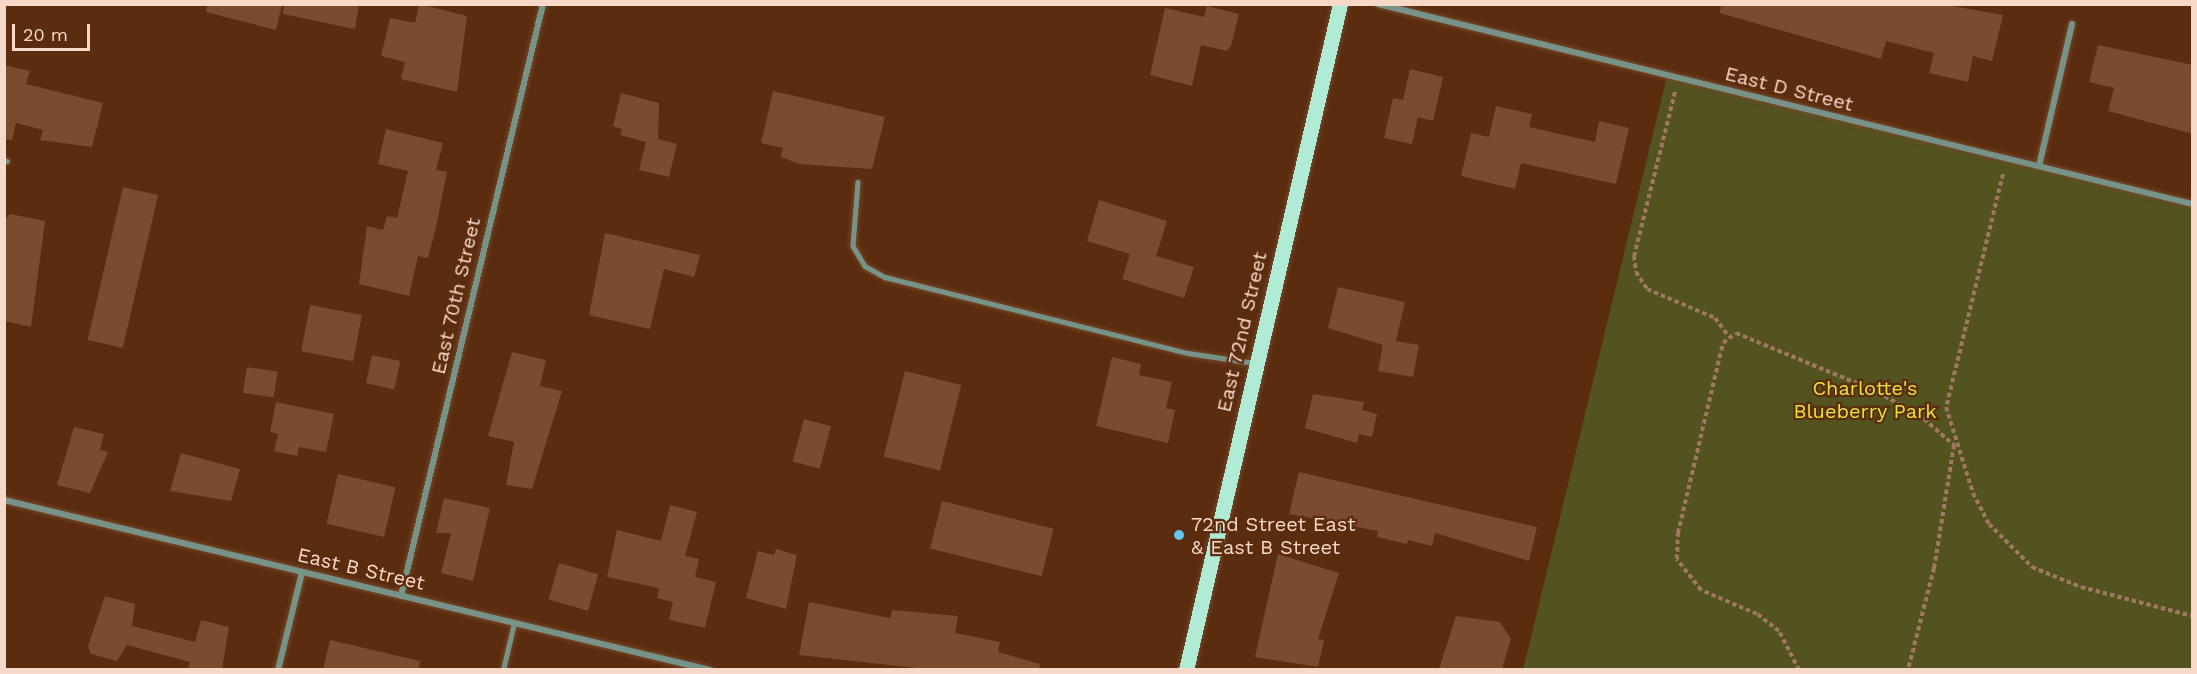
<!DOCTYPE html>
<style>
body{margin:0}
#map{position:relative;width:2197px;height:674px;overflow:hidden;background:#5b2c0e;font-family:"Work Sans",sans-serif}
div>[style]{position:absolute}
.green>*{inset:0;background:#52531f}
.building>*{inset:0;background:#7c4a2d;transform-origin:0 0}
.path>*{height:4px;margin-top:-2px;transform-origin:0;background:repeating-linear-gradient(90deg,#a07861 0 4.5px,transparent 0 7.5px)}
.roads{filter:drop-shadow(0 0 2px #74482c) drop-shadow(0 0 2px #74482c)}
.lane>*{height:4.5px;margin:-2.25px;padding:0 2.25px;transform-origin:2.25px;border-radius:2.25px;background:#779388}
.street>*{height:6px;margin:-3px;padding:0 3px;transform-origin:3px;border-radius:3px;background:#779388}
.primary>*{height:15px;margin:-7.5px;padding:0 7.5px;transform-origin:7.5px;border-radius:7.5px;background:#b0ebd5}
.dots>*{width:16px;height:16px;translate:-50% -50%;box-sizing:border-box;border:3px solid #5b2c0e;border-radius:50%}
span{translate:-50% -50%;white-space:nowrap;text-align:center;line-height:1.15;-webkit-text-stroke:4.5px #5b2c0e;paint-order:stroke}
.street-label{font-size:20px;color:#f7d9c9}
.park-label{font-size:20px;color:#e4e440}
.poi-label{font-size:20px;color:#f7d9c9}
.left{translate:0 -50%;text-align:left}
.frame{position:absolute;inset:0;border:6px solid #f7d9c9;pointer-events:none}
.scale{position:absolute;left:12px;top:24px;width:78px;height:27px;box-sizing:border-box;border:3px solid #f7d9c9;border-top:0;padding-left:8px;font-size:18px;line-height:21px;white-space:nowrap;color:#f7d9c9;-webkit-text-stroke:4px #5b2c0e;paint-order:stroke}
</style>
<div id="map">
<div class="green">
<i style="clip-path:polygon(1667px 76px,2192px 204px,2192px 669px,1523px 670px)"></i>
</div>
<div class="building">
<i style="clip-path:polygon(207px 4px,282px 4px,276px 30px,206px 12px)"></i>
<i style="clip-path:polygon(284px 4px,359px 4px,355px 29px,283px 14px)"></i>
<i style="clip-path:polygon(419px 4px,467px 16px,457px 92px,401px 79px,405px 62px,381px 56px,390px 18px,415px 23px)"></i>
<i style="clip-path:polygon(1721px 4px,1941px 4px,2003px 15px,1992px 61px,1973px 56px,1968px 82px,1929px 73px,1934px 53px,1886px 41px,1881px 59px,1720px 13px)"></i>
<i style="clip-path:polygon(1207px 6px,1239px 14px,1231px 46px,1227px 51px,1201px 45px,1192px 86px,1150px 75px,1165px 8px,1204px 17px)"></i>
<i style="clip-path:polygon(2098px 45px,2193px 65px,2193px 134px,2108px 111px,2114px 88px,2089px 82px)"></i>
<i style="clip-path:polygon(4px 65px,30px 71px,26px 84px,103px 103px,92px 147px,40px 140px,43px 130px,16px 123px,12px 140px,4px 139px)"></i>
<i style="clip-path:polygon(1410px 69px,1443px 77px,1433px 121px,1418px 117px,1412px 144px,1384px 138px,1393px 98px,1403px 100px)"></i>
<i style="clip-path:polygon(773px 91px,885px 117px,872px 169px,799px 164px,781px 157px,783px 148px,761px 143px)"></i>
<i style="clip-path:polygon(621px 93px,659px 103px,658px 139px,677px 144px,669px 177px,639px 170px,646px 142px,620px 135px,622px 129px,613px 126px)"></i>
<i style="clip-path:polygon(1496px 106px,1532px 114px,1529px 127px,1595px 142px,1599px 121px,1629px 128px,1616px 184px,1521px 163px,1515px 189px,1461px 176px,1471px 133px,1489px 137px)"></i>
<i style="clip-path:polygon(386px 129px,443px 143px,436px 170px,447px 172px,436px 227px,428px 258px,418px 256px,409px 296px,359px 284px,367px 226px,383px 230px,387px 216px,397px 218px,408px 171px,378px 164px)"></i>
<i style="left:123px;top:187px;width:36px;height:157px;rotate:13deg"></i>
<i style="clip-path:polygon(1099px 200px,1167px 221px,1156px 256px,1194px 267px,1184px 298px,1122px 279px,1130px 254px,1087px 241px)"></i>
<i style="clip-path:polygon(10px 214px,45px 221px,31px 327px,4px 321px,4px 221px)"></i>
<i style="clip-path:polygon(605px 233px,700px 255px,694px 277px,664px 269px,650px 329px,589px 315px)"></i>
<i style="clip-path:polygon(1338px 287px,1405px 302px,1396px 341px,1419px 345px,1413px 377px,1378px 371px,1383px 345px,1328px 328px)"></i>
<i style="left:310px;top:305px;width:53px;height:47px;rotate:11deg"></i>
<i style="clip-path:polygon(512px 352px,546px 360px,540px 386px,562px 391px,532px 489px,506px 485px,514px 442px,488px 436px)"></i>
<i style="left:372px;top:355px;width:29px;height:29px;rotate:12deg"></i>
<i style="clip-path:polygon(1112px 357px,1141px 364px,1139px 375px,1172px 382px,1166px 408px,1175px 410px,1168px 443px,1096px 426px)"></i>
<i style="left:247px;top:367px;width:31px;height:26px;rotate:9deg"></i>
<i style="left:905px;top:371px;width:58px;height:88px;rotate:14deg"></i>
<i style="clip-path:polygon(1313px 394px,1364px 402px,1362px 410px,1377px 414px,1372px 437px,1359px 434px,1357px 443px,1305px 428px)"></i>
<i style="clip-path:polygon(276px 402px,334px 414px,326px 452px,299px 447px,297px 456px,274px 451px,278px 434px,270px 432px)"></i>
<i style="left:804px;top:419px;width:28px;height:44px;rotate:15deg"></i>
<i style="clip-path:polygon(74px 427px,104px 434px,100px 450px,108px 452px,90px 493px,57px 485px)"></i>
<i style="clip-path:polygon(181px 453px,240px 469px,231px 501px,170px 491px)"></i>
<i style="clip-path:polygon(1299px 472px,1537px 527px,1529px 561px,1435px 533px,1432px 546px,1408px 540px,1407px 544px,1377px 537px,1378px 531px,1289px 514px)"></i>
<i style="left:338px;top:474px;width:59px;height:51px;rotate:13deg"></i>
<i style="clip-path:polygon(444px 498px,490px 508px,473px 581px,441px 573px,451px 533px,436px 533px)"></i>
<i style="left:942px;top:501px;width:115px;height:49px;rotate:14deg"></i>
<i style="clip-path:polygon(670px 505px,697px 512px,685px 556px,699px 559px,695px 577px,716px 582px,705px 628px,669px 620px,673px 602px,657px 598px,659px 588px,607px 577px,617px 530px,661px 541px)"></i>
<i style="clip-path:polygon(776px 549px,797px 555px,786px 609px,746px 598px,758px 551px,774px 555px)"></i>
<i style="clip-path:polygon(1278px 554px,1339px 573px,1318px 639px,1324px 640px,1318px 667px,1255px 657px)"></i>
<i style="left:559px;top:563px;width:41px;height:38px;rotate:16deg"></i>
<i style="clip-path:polygon(105px 596px,135px 604px,132px 626px,195px 642px,201px 620px,229px 627px,222px 669px,188px 669px,190px 662px,127px 645px,117px 661px,91px 654px,88px 646px)"></i>
<i style="clip-path:polygon(809px 602px,890px 618px,892px 610px,958px 616px,955px 633px,1000px 642px,998px 652px,1040px 664px,1039px 669px,925px 669px,799px 655px)"></i>
<i style="clip-path:polygon(1456px 616px,1500px 622px,1511px 639px,1502px 669px,1439px 669px)"></i>
<i style="clip-path:polygon(330px 640px,420px 661px,419px 669px,323px 669px)"></i>
</div>
<div class="path">
<i style="left:1675px;top:92px;width:169px;rotate:104deg"></i>
<i style="left:1634px;top:256px;width:16px;rotate:83deg"></i>
<i style="left:1636px;top:272px;width:20px;rotate:57deg"></i>
<i style="left:1647px;top:289px;width:74px;rotate:23.1deg"></i>
<i style="left:1715px;top:318px;width:21px;rotate:53deg"></i>
<i style="left:2003px;top:174px;width:240px;rotate:103.7deg"></i>
<i style="left:1946px;top:407px;width:90px;rotate:72.6deg"></i>
<i style="left:1973px;top:493px;width:35px;rotate:63deg"></i>
<i style="left:1989px;top:524px;width:61px;rotate:45deg"></i>
<i style="left:2032px;top:567px;width:53px;rotate:22.2deg"></i>
<i style="left:2081px;top:587px;width:115px;rotate:14.6deg"></i>
<i style="left:1799px;top:670px;width:44px;rotate:-117.1deg"></i>
<i style="left:1779px;top:631px;width:28px;rotate:-142deg"></i>
<i style="left:1757px;top:614px;width:61px;rotate:-156.8deg"></i>
<i style="left:1701px;top:590px;width:39px;rotate:-128deg"></i>
<i style="left:1677px;top:559px;width:26px;rotate:-88deg"></i>
<i style="left:1678px;top:533px;width:195px;rotate:-76.7deg"></i>
<i style="left:1723px;top:343px;width:16px;rotate:-38deg"></i>
<i style="left:1736px;top:333px;width:154px;rotate:22.6deg"></i>
<i style="left:1878px;top:392px;width:53px;rotate:30.4deg"></i>
<i style="left:1924px;top:419px;width:40px;rotate:41deg"></i>
<i style="left:1954px;top:445px;width:125px;rotate:99.2deg"></i>
<i style="left:1934px;top:568px;width:105px;rotate:104.3deg"></i>
</div>
<div class="roads">
<div class="lane">
<i style="left:4px;top:160px;width:3px;rotate:18deg"></i>
<i style="left:858px;top:182px;width:64px;rotate:94.5deg"></i>
<i style="left:853px;top:246px;width:23px;rotate:59deg"></i>
<i style="left:865px;top:266px;width:23px;rotate:29deg"></i>
<i style="left:885px;top:277px;width:312px;rotate:14.1deg"></i>
<i style="left:1188px;top:353px;width:67px;rotate:8.6deg"></i>
<i style="left:503px;top:670px;width:48px;rotate:-76.8deg"></i>
</div>
<div class="street">
<i style="left:1378px;top:4px;width:838px;rotate:13.8deg"></i>
<i style="left:2039px;top:166px;width:146px;rotate:-76.9deg"></i>
<i style="left:4px;top:500px;width:726px;rotate:13.54deg"></i>
<i style="left:401px;top:596px;width:609px;rotate:-76.51deg"></i>
<i style="left:278px;top:670px;width:101px;rotate:-76.2deg"></i>
</div>
<div class="primary">
<i style="left:1186px;top:670px;width:684px;rotate:-76.98deg"></i>
</div>
</div>
<div class="dots">
<i style="left:1179px;top:535px;background:#66c4ef"></i>
</div>
<div class="street-label">
<span style="left:1789px;top:89px;rotate:14deg">East D Street</span>
<span style="left:456px;top:296px;rotate:-77deg">East 70th Street</span>
<span style="left:1242px;top:332px;rotate:-77deg">East 72nd Street</span>
<span style="left:361px;top:569px;rotate:13deg">East B Street</span>
</div>
<div class="park-label">
<span style="left:1865px;top:400px">Charlotte's<br>Blueberry Park</span>
</div>
<div class="poi-label">
<span class="left" style="left:1191px;top:536px">72nd Street East<br>&amp; East B Street</span>
</div>
<div class="frame"></div>
<div class="scale">20 m</div>
</div>
